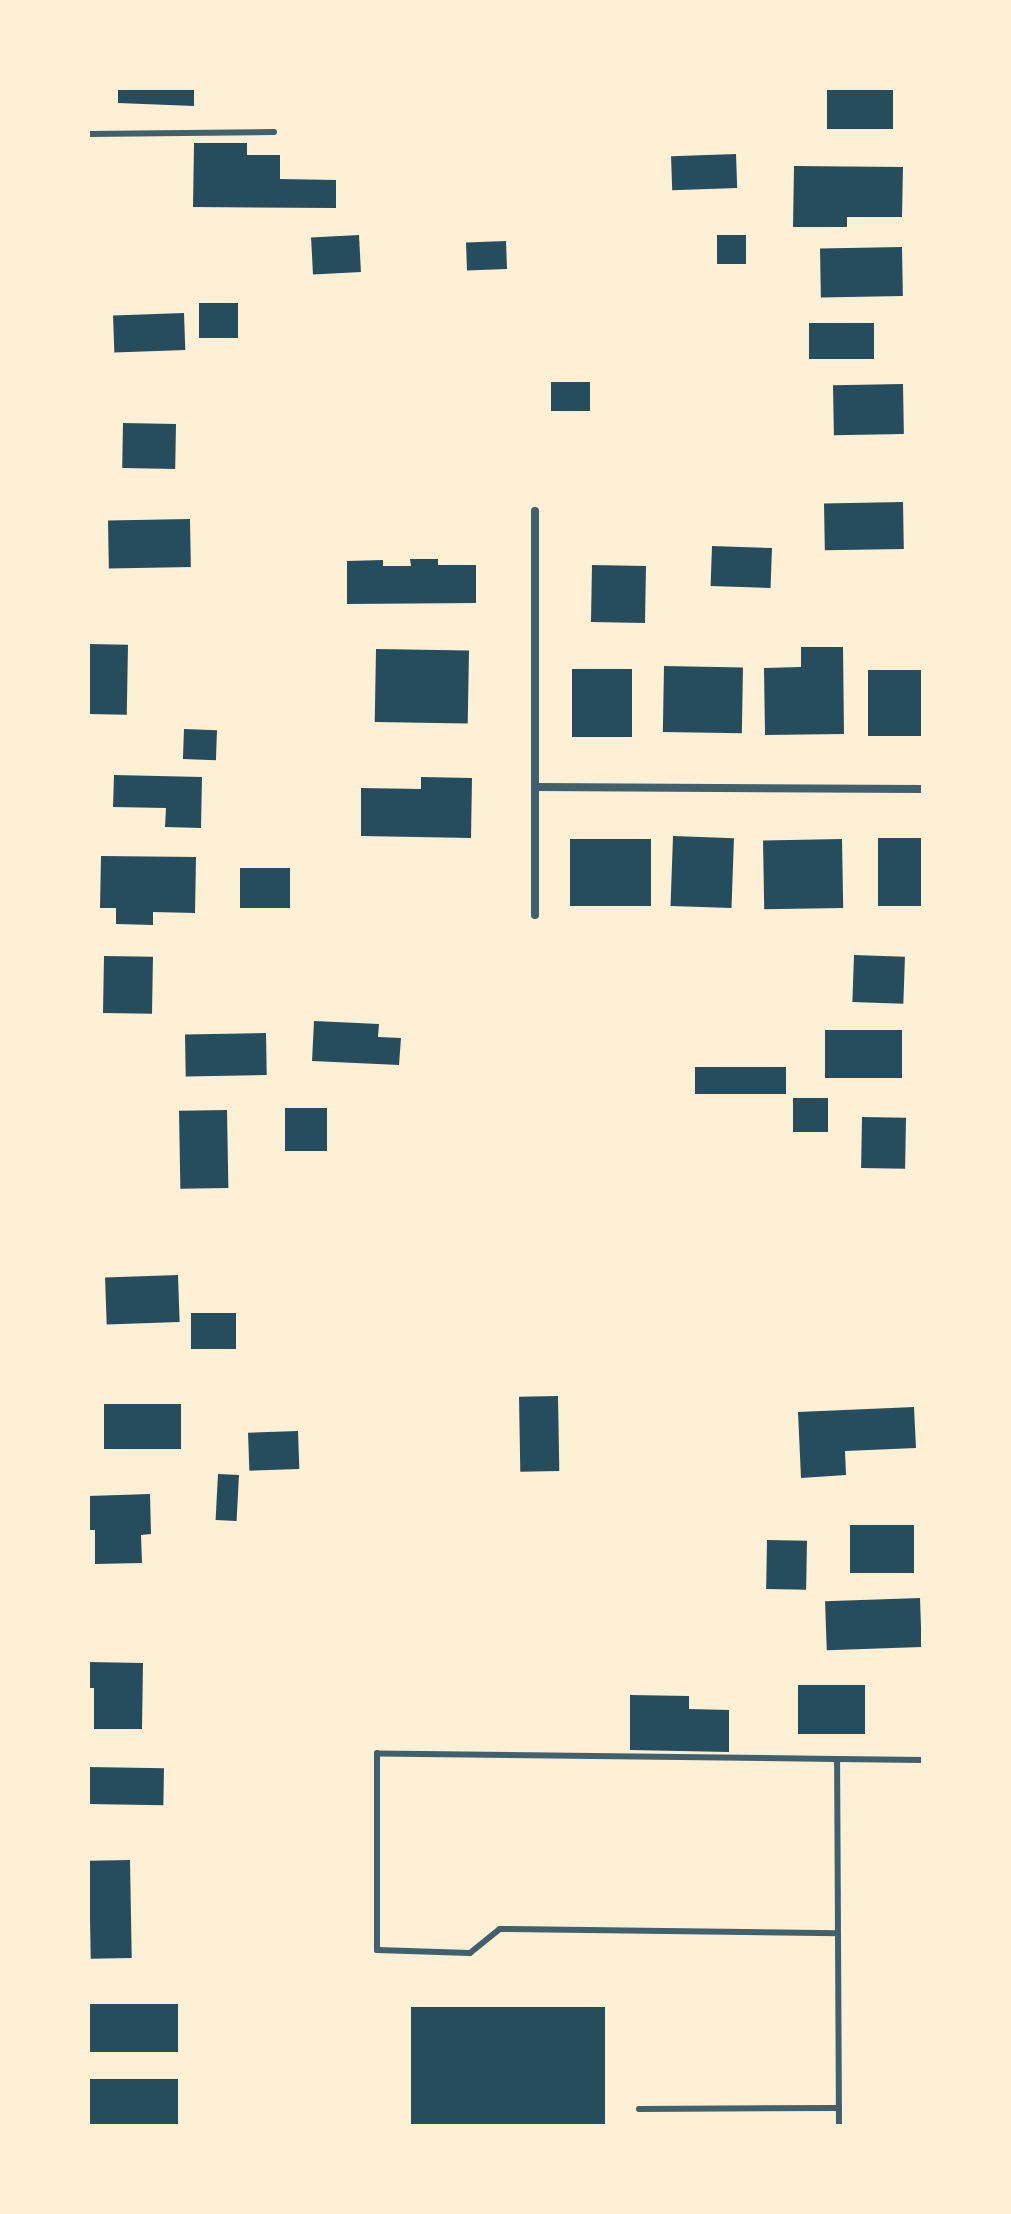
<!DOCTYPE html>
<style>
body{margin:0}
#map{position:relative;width:1011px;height:2214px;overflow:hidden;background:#fdf0d5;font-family:"Asap Condensed",sans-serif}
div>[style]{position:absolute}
.building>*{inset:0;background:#264d5e;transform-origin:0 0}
.service>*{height:6px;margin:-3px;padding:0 3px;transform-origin:3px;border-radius:3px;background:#3f606c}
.minor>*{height:8px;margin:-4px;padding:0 4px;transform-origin:4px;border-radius:4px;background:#3f606c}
span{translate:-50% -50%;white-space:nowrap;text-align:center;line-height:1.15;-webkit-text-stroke:6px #fdf0d5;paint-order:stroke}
.frame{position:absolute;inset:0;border:90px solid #fdf0d5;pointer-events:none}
</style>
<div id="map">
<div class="building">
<i style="clip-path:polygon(118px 88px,194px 88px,194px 106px,118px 103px)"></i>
<i style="left:827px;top:88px;width:66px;height:41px"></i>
<i style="clip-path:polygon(194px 143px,247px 143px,247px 155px,280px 155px,280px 179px,336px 180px,336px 208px,193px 207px)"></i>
<i style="left:736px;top:154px;width:34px;height:65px;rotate:88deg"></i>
<i style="clip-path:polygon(794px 166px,903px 167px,902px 217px,847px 217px,847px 227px,793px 227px)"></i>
<i style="left:359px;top:235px;width:37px;height:48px;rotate:87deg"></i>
<i style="left:717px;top:235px;width:29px;height:29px"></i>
<i style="left:506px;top:241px;width:28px;height:40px;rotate:88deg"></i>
<i style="left:902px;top:247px;width:49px;height:82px;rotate:89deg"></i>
<i style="left:199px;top:303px;width:39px;height:35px"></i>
<i style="left:184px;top:313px;width:37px;height:71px;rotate:88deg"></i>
<i style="left:809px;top:323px;width:65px;height:36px"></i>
<i style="left:551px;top:382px;width:39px;height:29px"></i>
<i style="left:903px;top:384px;width:50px;height:70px;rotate:89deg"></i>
<i style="left:123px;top:423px;width:53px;height:45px;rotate:1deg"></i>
<i style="left:903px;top:502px;width:47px;height:79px;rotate:89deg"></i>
<i style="left:190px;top:519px;width:48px;height:82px;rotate:89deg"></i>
<i style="left:712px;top:546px;width:60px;height:40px;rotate:2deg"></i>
<i style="clip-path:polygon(410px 559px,438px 559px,438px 565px,476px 565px,476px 603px,347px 604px,347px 561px,383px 560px,383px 566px,411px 566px)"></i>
<i style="left:592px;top:565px;width:54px;height:57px;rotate:1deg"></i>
<i style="left:88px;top:644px;width:40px;height:70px;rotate:1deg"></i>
<i style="clip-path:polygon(801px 647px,843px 647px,844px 734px,765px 735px,764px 668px,801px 667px)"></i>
<i style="left:376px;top:649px;width:93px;height:73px;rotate:1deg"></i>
<i style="left:664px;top:666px;width:79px;height:66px;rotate:1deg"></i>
<i style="left:572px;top:669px;width:60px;height:68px"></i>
<i style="left:923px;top:670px;width:66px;height:55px;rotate:90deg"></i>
<i style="left:184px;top:729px;width:33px;height:30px;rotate:2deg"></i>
<i style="clip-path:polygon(114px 775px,202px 777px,201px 828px,165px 827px,166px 808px,113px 807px)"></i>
<i style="clip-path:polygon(421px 777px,472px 778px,471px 838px,361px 836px,361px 788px,421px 789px)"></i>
<i style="left:673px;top:836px;width:61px;height:70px;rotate:2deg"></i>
<i style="left:878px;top:838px;width:45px;height:68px"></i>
<i style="left:570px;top:839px;width:81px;height:67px"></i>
<i style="left:842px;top:839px;width:69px;height:79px;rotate:89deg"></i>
<i style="clip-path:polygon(101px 856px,196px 857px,195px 913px,153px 912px,153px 925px,116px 924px,116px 908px,100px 908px)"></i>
<i style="left:240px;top:868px;width:50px;height:40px"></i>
<i style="left:854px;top:955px;width:51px;height:47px;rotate:2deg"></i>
<i style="left:104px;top:956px;width:49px;height:57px;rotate:1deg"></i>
<i style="clip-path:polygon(314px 1021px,379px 1024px,378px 1037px,401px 1038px,399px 1065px,312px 1061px)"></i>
<i style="left:825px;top:1030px;width:77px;height:48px"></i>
<i style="left:266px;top:1033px;width:42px;height:81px;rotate:89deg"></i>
<i style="left:695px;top:1067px;width:91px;height:27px"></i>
<i style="left:793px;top:1098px;width:35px;height:34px"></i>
<i style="left:285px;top:1108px;width:42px;height:43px"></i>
<i style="left:227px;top:1110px;width:78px;height:48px;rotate:89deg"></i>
<i style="left:862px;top:1117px;width:44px;height:51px;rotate:1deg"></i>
<i style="left:178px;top:1275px;width:47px;height:73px;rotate:88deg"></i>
<i style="left:236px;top:1313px;width:36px;height:45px;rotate:90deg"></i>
<i style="left:558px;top:1396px;width:75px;height:39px;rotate:89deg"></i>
<i style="left:104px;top:1404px;width:77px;height:45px"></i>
<i style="clip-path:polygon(914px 1407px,916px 1448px,845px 1451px,846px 1475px,801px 1478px,798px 1412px)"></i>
<i style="left:298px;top:1431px;width:38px;height:50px;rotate:88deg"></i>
<i style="left:218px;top:1474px;width:21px;height:46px;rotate:3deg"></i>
<i style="clip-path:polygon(150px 1494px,151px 1534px,141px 1535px,142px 1563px,95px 1564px,95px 1530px,88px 1530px,88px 1496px)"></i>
<i style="left:850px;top:1525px;width:64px;height:48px"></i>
<i style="left:767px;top:1540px;width:40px;height:49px;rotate:1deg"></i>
<i style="left:920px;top:1598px;width:49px;height:95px;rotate:88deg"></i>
<i style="clip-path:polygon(88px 1662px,143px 1663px,142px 1729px,94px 1729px,94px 1688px,88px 1688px)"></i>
<i style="left:865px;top:1685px;width:49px;height:67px;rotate:90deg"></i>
<i style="clip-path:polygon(630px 1695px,689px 1696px,689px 1709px,729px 1710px,729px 1752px,630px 1750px)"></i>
<i style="left:88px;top:1767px;width:76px;height:37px;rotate:1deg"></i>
<i style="left:130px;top:1860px;width:98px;height:41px;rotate:89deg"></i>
<i style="left:88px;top:2004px;width:90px;height:48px"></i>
<i style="left:605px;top:2007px;width:119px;height:194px;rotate:90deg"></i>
<i style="left:178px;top:2079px;width:47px;height:90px;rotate:90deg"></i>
</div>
<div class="service">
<i style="left:88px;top:134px;width:186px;rotate:-0.6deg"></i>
<i style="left:837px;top:1759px;width:460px;rotate:-179.3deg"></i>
<i style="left:377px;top:1753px;width:197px;rotate:90deg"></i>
<i style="left:377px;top:1950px;width:93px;rotate:1.8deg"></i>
<i style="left:470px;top:1953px;width:38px;rotate:-39deg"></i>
<i style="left:500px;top:1929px;width:338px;rotate:0.7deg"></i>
<i style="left:639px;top:2109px;width:200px;rotate:-0.3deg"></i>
<i style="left:839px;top:2126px;width:367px;rotate:-90.3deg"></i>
<i style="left:837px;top:1759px;width:86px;rotate:0.7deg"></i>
</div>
<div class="minor">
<i style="left:535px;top:511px;width:404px;rotate:90deg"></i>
<i style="left:535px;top:787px;width:388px;rotate:0.3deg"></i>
</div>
<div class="frame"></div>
</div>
